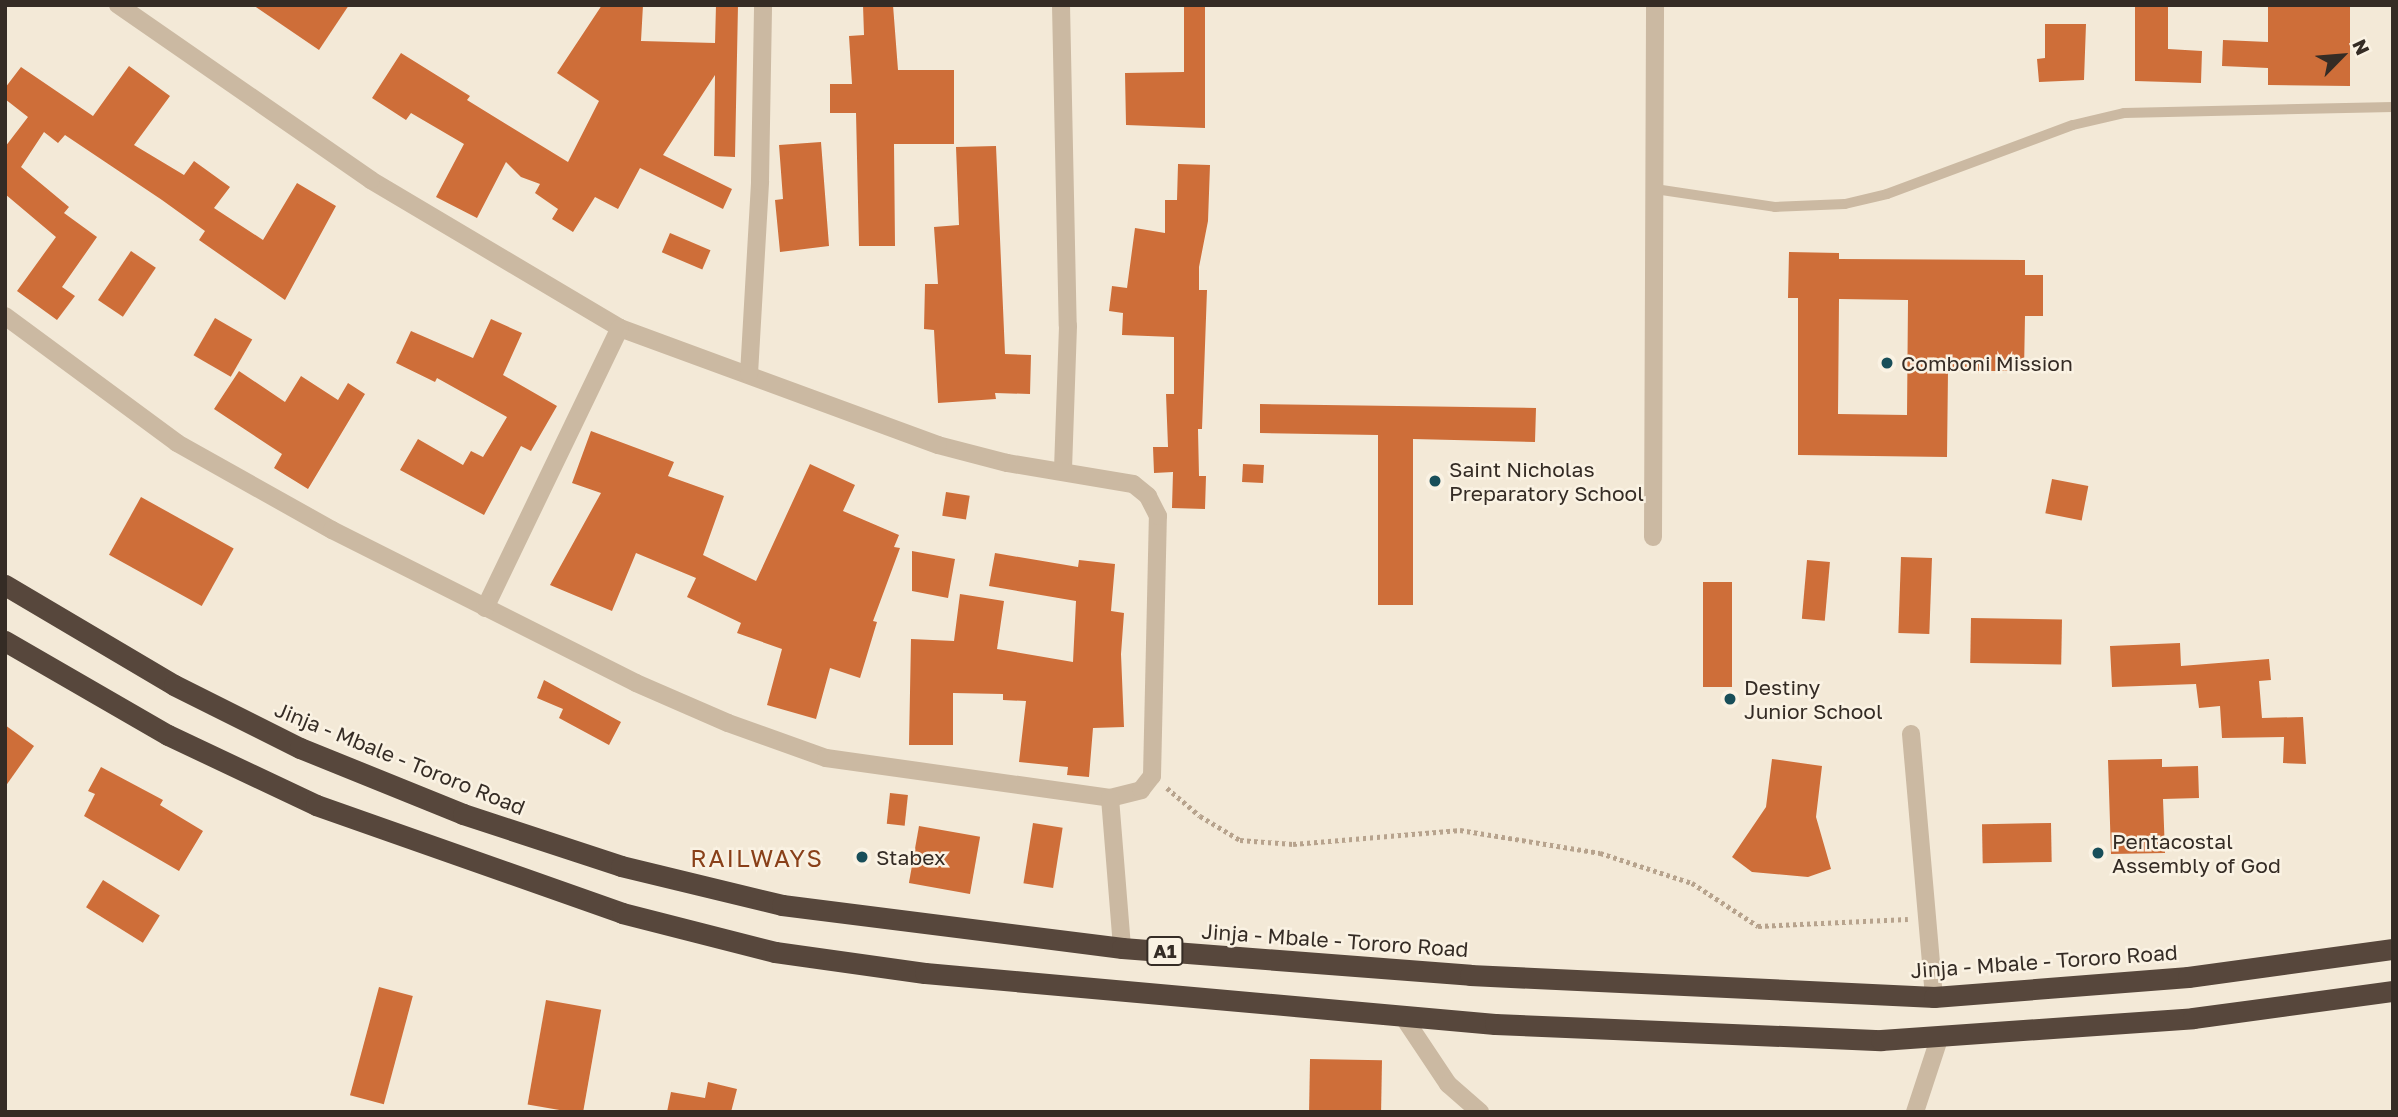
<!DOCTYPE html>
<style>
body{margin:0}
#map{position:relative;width:2398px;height:1117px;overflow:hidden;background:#f3e9d7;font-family:"Golos Text",sans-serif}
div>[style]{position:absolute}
.building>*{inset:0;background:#ce6e39;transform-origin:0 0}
.path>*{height:4.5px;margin-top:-2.25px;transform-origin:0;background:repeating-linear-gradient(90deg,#b7a38d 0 3.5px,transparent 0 7px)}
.lane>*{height:10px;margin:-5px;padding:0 5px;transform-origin:5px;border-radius:5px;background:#cbb9a2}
.street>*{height:18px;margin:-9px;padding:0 9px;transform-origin:9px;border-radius:9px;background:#cbb9a2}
.highway>*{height:21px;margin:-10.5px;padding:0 10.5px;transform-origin:10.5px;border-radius:10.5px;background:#57473c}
.dots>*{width:19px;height:19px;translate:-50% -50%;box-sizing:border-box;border:4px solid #faf2e3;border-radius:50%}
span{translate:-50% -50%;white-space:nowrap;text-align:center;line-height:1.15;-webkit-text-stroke:5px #faf2e3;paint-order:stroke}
.shield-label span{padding:2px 5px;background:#faf2e3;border:2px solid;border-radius:5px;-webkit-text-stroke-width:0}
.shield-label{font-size:19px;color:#352c25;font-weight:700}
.poi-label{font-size:21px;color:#352c25}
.left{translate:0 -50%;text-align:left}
.street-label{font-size:21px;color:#352c25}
.quarter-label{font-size:24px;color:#894019;letter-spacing:2px}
.frame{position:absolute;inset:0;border:7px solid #352c25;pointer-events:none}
.north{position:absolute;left:2307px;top:21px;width:70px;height:70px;-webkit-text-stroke:5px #faf2e3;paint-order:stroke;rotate:65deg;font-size:19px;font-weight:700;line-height:28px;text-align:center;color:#352c25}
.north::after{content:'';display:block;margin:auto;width:24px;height:32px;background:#352c25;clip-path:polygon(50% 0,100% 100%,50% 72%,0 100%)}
</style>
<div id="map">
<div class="building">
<i style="clip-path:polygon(253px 5px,349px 5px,319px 50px)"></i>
<i style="clip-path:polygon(602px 5px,643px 5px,641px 41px,715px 43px,716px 5px,738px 5px,735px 157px,714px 156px,715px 75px,663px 155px,732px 189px,723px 209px,640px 168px,618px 209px,595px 197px,573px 232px,552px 219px,558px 209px,535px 193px,540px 184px,521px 177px,506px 162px,477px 218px,436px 197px,464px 144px,411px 113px,406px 120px,372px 98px,401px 53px,470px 96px,467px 100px,568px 162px,599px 101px,557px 73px)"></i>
<i style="clip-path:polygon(863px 5px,893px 5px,898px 70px,954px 70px,954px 144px,894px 144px,895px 246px,859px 246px,856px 113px,830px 113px,830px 84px,852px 84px,849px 36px,864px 35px)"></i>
<i style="clip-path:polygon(1184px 5px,1205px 5px,1205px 128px,1126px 125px,1125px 73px,1184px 72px)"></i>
<i style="clip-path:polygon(2135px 5px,2168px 5px,2168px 49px,2202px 51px,2201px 83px,2135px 81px)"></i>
<i style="clip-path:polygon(2268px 6px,2350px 6px,2350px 86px,2268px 85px,2268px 68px,2222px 66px,2223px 40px,2268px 42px)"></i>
<i style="clip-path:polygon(2045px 24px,2086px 24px,2084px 80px,2039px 82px,2037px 59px,2045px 58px)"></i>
<i style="clip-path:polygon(129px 66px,170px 96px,134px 145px,184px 175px,194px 161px,230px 187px,214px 208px,263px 240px,297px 183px,336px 206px,285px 300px,199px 240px,205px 231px,162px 200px,65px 135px,58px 143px,44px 132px,21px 167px,69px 207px,64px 213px,97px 237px,62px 287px,75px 296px,57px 320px,17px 291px,56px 237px,5px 194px,5px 147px,28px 117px,5px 99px,5px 88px,21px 67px,93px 116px)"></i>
<i style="clip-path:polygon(821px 142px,829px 246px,780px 252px,775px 200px,783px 199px,779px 145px)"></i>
<i style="clip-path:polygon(996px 146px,1005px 354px,1031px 355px,1030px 394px,995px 393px,996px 399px,938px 403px,934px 330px,924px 329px,925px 284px,938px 284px,934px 227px,959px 225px,956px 147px)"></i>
<i style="clip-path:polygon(1178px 164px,1210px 165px,1208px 221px,1199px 267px,1199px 290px,1207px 290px,1202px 429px,1198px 429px,1199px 476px,1206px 476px,1205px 509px,1172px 508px,1173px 472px,1154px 473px,1153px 447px,1168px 447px,1166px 394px,1174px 394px,1174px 337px,1122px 335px,1123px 313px,1109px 311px,1112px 286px,1127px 288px,1135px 228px,1165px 233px,1165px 200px,1177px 200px)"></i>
<i style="left:670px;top:233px;width:44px;height:21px;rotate:23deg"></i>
<i style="left:131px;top:251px;width:30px;height:59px;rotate:34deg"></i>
<i style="clip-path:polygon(evenodd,1789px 252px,1839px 253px,1839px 259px,2025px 260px,2025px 275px,2043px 275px,2043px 316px,2025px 316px,2024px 371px,1948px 371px,1947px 457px,1798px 455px,1798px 298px,1788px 298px,1789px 252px,1839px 299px,1908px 300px,1907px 415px,1838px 414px,1839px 299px)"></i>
<i style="left:215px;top:318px;width:43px;height:43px;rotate:30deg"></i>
<i style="clip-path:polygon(491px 319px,522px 333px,503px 375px,557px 406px,531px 451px,521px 446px,484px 515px,400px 470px,418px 439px,463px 465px,471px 451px,483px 457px,507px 417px,437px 378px,435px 382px,396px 363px,411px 331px,473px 358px)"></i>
<i style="clip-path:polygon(239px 371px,285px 402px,301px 376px,338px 400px,348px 383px,365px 394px,308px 489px,274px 468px,282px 454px,214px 409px)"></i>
<i style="clip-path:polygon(1260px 404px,1536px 408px,1535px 442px,1413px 439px,1413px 605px,1378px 605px,1378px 435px,1260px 433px)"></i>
<i style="clip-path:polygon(591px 431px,674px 462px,668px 476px,724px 496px,703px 555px,756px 581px,810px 464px,855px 485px,843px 511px,899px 535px,894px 547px,900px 548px,873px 621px,877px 622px,860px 678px,830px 668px,816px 719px,767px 705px,782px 649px,737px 633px,741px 623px,687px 597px,696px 578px,636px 553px,612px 611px,550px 585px,601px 493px,572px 483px)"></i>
<i style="left:1243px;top:464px;width:21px;height:18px;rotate:3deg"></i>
<i style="left:2052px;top:479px;width:37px;height:35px;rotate:11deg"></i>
<i style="left:946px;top:492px;width:24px;height:24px;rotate:9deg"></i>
<i style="left:141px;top:497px;width:106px;height:66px;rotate:29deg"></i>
<i style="clip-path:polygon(912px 551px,955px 559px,948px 598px,912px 591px)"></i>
<i style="clip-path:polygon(995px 553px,1078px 567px,1079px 560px,1115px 564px,1111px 611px,1124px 613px,1121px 654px,1124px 727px,1093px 728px,1089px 777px,1067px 775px,1068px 767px,1019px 762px,1026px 701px,1003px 700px,1003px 694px,953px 693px,953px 745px,909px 745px,911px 639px,954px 641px,960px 594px,1004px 601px,997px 649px,1073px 662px,1076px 601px,989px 586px)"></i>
<i style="left:1901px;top:557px;width:31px;height:76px;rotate:2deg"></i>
<i style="left:1807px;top:560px;width:23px;height:59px;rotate:5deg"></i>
<i style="left:1703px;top:582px;width:29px;height:105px"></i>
<i style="left:1971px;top:618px;width:91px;height:45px;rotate:1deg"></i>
<i style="clip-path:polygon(2180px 643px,2181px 666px,2269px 659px,2271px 680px,2259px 681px,2262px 718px,2303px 717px,2306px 764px,2283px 763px,2284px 737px,2222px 738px,2220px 706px,2199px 708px,2196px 684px,2112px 687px,2110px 646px)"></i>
<i style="clip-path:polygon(544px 680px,621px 722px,609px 745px,559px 718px,563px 709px,537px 698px)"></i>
<i style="clip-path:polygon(5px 725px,34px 746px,5px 787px)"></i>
<i style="clip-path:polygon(1772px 759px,1822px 766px,1816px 817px,1831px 869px,1808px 877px,1752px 872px,1732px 857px,1766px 807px)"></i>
<i style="clip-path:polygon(2162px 759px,2162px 767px,2198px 766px,2199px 798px,2163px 799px,2165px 853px,2111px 854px,2108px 760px)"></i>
<i style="clip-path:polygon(101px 767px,163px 800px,160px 805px,203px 831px,179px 871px,84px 816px,95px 794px,88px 791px)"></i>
<i style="left:890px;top:793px;width:18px;height:31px;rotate:6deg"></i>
<i style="left:1033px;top:823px;width:30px;height:61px;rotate:9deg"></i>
<i style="left:2051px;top:823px;width:39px;height:69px;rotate:89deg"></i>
<i style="left:919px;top:826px;width:62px;height:58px;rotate:10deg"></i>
<i style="left:103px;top:880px;width:67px;height:32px;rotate:32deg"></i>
<i style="left:379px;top:987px;width:35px;height:112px;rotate:15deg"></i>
<i style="left:546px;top:1000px;width:56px;height:106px;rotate:10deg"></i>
<i style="left:1310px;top:1059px;width:72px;height:53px;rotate:1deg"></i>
<i style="clip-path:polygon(708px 1082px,737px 1089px,731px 1112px,667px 1112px,671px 1092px,705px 1098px)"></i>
</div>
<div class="path">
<i style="left:1167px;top:788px;width:43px;rotate:40.3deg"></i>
<i style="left:1200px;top:816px;width:47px;rotate:31deg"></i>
<i style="left:1240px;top:840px;width:53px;rotate:4.3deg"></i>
<i style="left:1293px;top:844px;width:168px;rotate:-4.8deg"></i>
<i style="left:1460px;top:830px;width:142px;rotate:9.3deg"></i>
<i style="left:1600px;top:853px;width:97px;rotate:18.1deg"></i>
<i style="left:1692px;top:883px;width:79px;rotate:33.1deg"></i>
<i style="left:1758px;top:926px;width:150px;rotate:-2.7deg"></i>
</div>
<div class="lane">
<i style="left:1655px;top:189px;width:121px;rotate:8.5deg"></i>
<i style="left:1775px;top:207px;width:70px;rotate:-2.5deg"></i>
<i style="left:1845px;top:204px;width:43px;rotate:-13.4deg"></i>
<i style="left:1887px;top:194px;width:198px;rotate:-20.4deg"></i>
<i style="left:2073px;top:125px;width:52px;rotate:-13.2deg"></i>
<i style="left:2124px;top:113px;width:269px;rotate:-1.3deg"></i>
</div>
<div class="street">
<i style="left:1061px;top:5px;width:321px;rotate:88.8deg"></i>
<i style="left:1068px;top:326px;width:144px;rotate:92deg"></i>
<i style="left:5px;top:316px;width:214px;rotate:36.4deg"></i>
<i style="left:177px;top:443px;width:178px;rotate:29.3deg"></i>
<i style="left:332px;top:530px;width:340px;rotate:26.7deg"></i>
<i style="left:636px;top:683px;width:100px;rotate:23.5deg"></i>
<i style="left:728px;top:723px;width:104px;rotate:19.7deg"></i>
<i style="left:826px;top:758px;width:287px;rotate:8deg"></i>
<i style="left:1110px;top:798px;width:32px;rotate:-14deg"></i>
<i style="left:1141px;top:790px;width:18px;rotate:-52deg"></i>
<i style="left:1152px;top:776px;width:260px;rotate:-88.7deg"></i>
<i style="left:1158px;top:516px;width:22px;rotate:-117deg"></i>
<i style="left:1148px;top:496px;width:19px;rotate:-141deg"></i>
<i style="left:1133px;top:484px;width:128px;rotate:-170.5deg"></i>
<i style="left:1007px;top:463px;width:71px;rotate:-165.4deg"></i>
<i style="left:938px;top:445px;width:339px;rotate:-159.8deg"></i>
<i style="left:620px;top:328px;width:290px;rotate:-149.3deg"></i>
<i style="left:371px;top:180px;width:308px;rotate:-145.3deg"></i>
<i style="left:749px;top:374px;width:193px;rotate:-86.7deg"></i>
<i style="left:760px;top:181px;width:176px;rotate:-89deg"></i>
<i style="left:1653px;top:537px;width:532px;rotate:-89.78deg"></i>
<i style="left:485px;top:608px;width:311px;rotate:-64.3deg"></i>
<i style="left:1911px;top:734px;width:264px;rotate:85deg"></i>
<i style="left:1110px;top:798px;width:150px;rotate:85.4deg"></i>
<i style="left:1402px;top:1015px;width:83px;rotate:56.3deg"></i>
<i style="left:1448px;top:1084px;width:43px;rotate:41.2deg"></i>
<i style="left:1915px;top:1112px;width:80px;rotate:-71.8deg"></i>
</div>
<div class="highway">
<i style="left:5px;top:585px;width:196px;rotate:30.6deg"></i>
<i style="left:174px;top:685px;width:141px;rotate:26.6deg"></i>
<i style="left:300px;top:748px;width:176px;rotate:22deg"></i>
<i style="left:463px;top:814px;width:166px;rotate:18.2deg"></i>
<i style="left:621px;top:866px;width:166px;rotate:13.6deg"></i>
<i style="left:782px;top:905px;width:343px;rotate:7.2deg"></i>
<i style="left:1122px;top:948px;width:349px;rotate:4.4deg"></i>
<i style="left:1470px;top:975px;width:465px;rotate:2.7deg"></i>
<i style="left:1934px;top:997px;width:255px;rotate:-4.5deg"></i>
<i style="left:2188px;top:977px;width:207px;rotate:-7.8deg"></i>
<i style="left:5px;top:641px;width:188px;rotate:30deg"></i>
<i style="left:168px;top:735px;width:164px;rotate:25.3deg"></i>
<i style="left:316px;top:805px;width:324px;rotate:19.4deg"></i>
<i style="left:622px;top:913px;width:158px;rotate:14.3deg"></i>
<i style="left:775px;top:952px;width:151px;rotate:8deg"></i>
<i style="left:925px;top:973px;width:572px;rotate:5.11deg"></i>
<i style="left:1495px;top:1024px;width:386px;rotate:2.4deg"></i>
<i style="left:1881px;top:1040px;width:313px;rotate:-4deg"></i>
<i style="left:2193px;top:1018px;width:202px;rotate:-7.7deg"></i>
</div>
<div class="dots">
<i style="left:1887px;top:363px;background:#184e59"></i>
<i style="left:1435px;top:481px;background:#184e59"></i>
<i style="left:1730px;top:699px;background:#184e59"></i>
<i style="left:2098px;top:853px;background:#184e59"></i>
<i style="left:862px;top:857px;background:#184e59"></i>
</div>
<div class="shield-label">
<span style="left:1165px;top:951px">A1</span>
</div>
<div class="poi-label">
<span class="left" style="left:1901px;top:363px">Comboni Mission</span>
<span class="left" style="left:1449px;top:481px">Saint Nicholas<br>Preparatory School</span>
<span class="left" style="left:1744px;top:699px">Destiny<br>Junior School</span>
<span class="left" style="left:2112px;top:853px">Pentacostal<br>Assembly of God</span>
<span class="left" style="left:876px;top:857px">Stabex</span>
</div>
<div class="street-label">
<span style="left:400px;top:758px;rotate:22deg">Jinja - Mbale - Tororo Road</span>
<span style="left:1335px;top:940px;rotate:4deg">Jinja - Mbale - Tororo Road</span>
<span style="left:2044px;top:961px;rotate:-4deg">Jinja - Mbale - Tororo Road</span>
</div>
<div class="quarter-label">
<span style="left:757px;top:858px">RAILWAYS</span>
</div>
<div class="frame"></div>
<div class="north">N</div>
</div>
